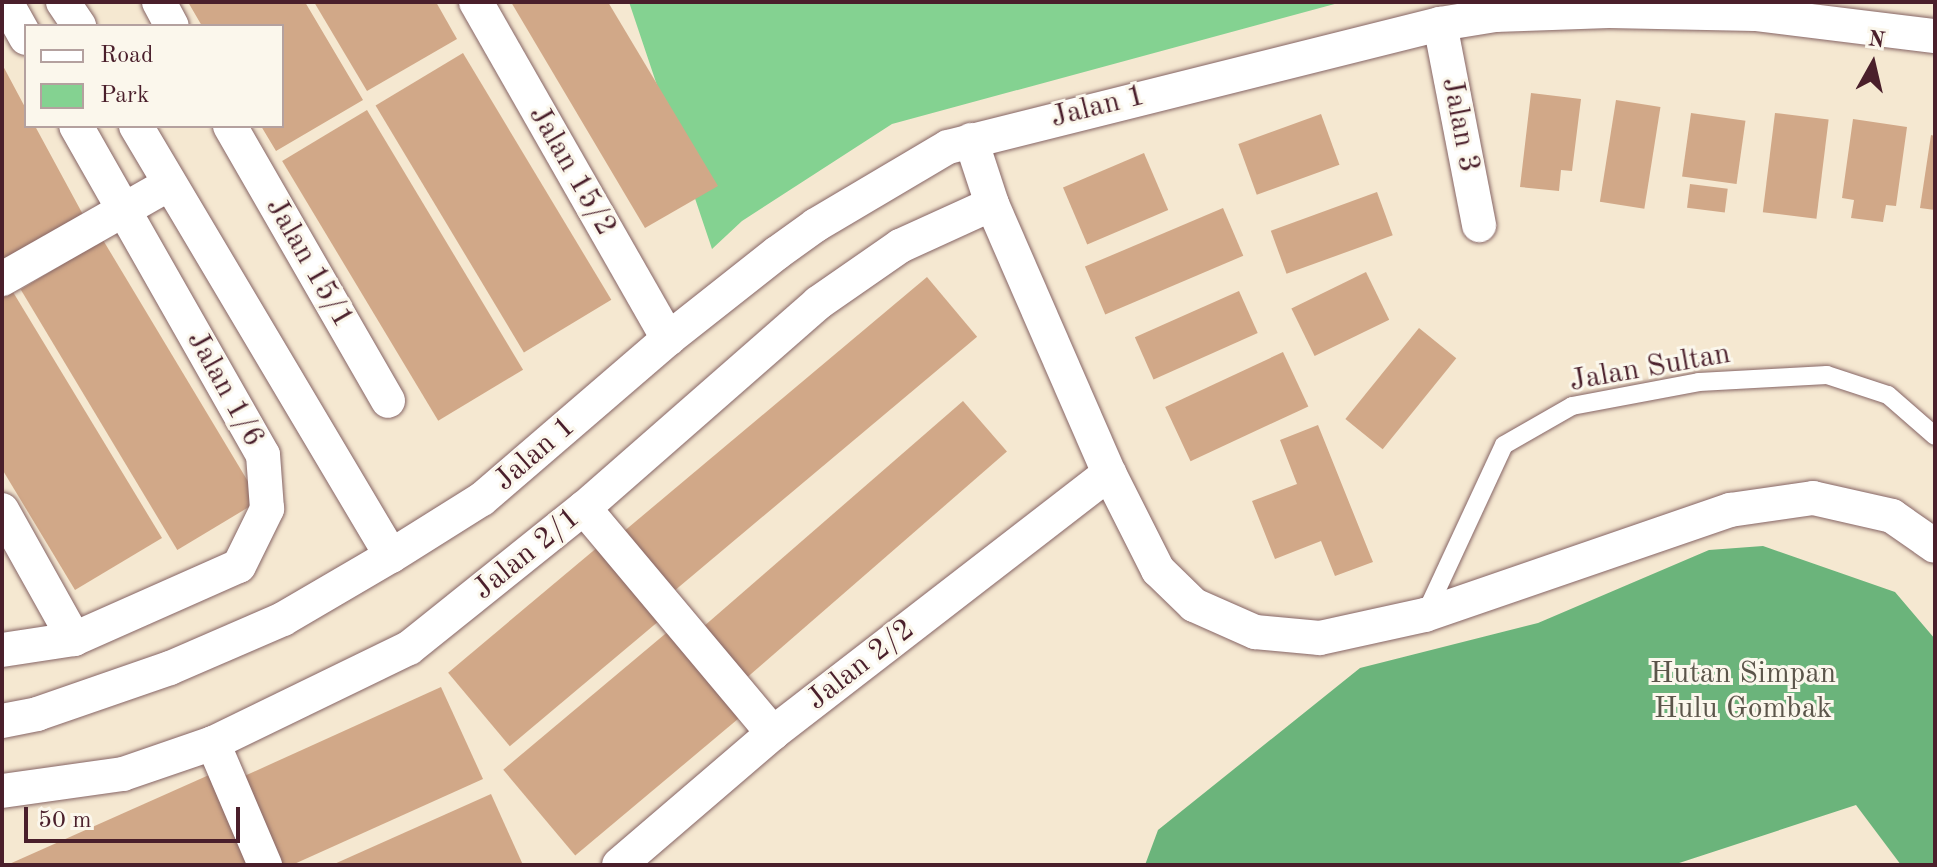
<!DOCTYPE html>
<style>
body{margin:0}
#map{position:relative;width:1937px;height:867px;overflow:hidden;background:#f5e8d1;font-family:"Old Standard TT",serif}
div>[style]{position:absolute}
.green>*{inset:0;background:#84d291}
.forest>*{inset:0;background:#6bb47b}
.building>*{inset:0;background:#d1a888;transform-origin:0 0}
.roads{filter:drop-shadow(0 0 2px #866565) drop-shadow(0 0 2px #866565)}
.lane>*{height:18px;margin:-9px;padding:0 9px;transform-origin:9px;border-radius:9px;background:#fff}
.street>*{height:34px;margin:-17px;padding:0 17px;transform-origin:17px;border-radius:17px;background:#fff}
span{translate:-50% -50%;white-space:nowrap;text-align:center;line-height:1.15;-webkit-text-stroke:6px #fbf7ec;paint-order:stroke}
.street-label{font-size:30px;color:#4a1f2b}
.park-label{font-size:30px;color:#5b554a}
.frame{position:absolute;inset:0;border:4px solid #4a1f2b;pointer-events:none}
.legend{position:absolute;left:24px;top:24px;width:260px;height:104px;box-sizing:border-box;background:#fbf7ec;border:2px solid #b4a19f;margin:0;padding:10px 14px;list-style:none;font-size:24px;color:#4a1f2b}
.legend li{display:flex;align-items:center;gap:16px;height:40px}
.legend b{width:40px;border:2px solid #b4a19f}
.north{position:absolute;left:1833px;top:24px;width:80px;height:80px;-webkit-text-stroke:6px #fbf7ec;paint-order:stroke;rotate:8deg;font-size:22px;font-weight:700;line-height:32px;text-align:center;color:#4a1f2b}
.north::after{content:'';display:block;margin:auto;width:28px;height:36px;background:#4a1f2b;clip-path:polygon(50% 0,100% 100%,50% 72%,0 100%)}
.scale{position:absolute;left:24px;top:807px;width:216px;height:36px;box-sizing:border-box;border:4px solid #4a1f2b;border-top:0;padding-left:10px;font-size:24px;line-height:28px;white-space:nowrap;color:#4a1f2b;-webkit-text-stroke:6px #fbf7ec;paint-order:stroke}
</style>
<div id="map">
<div class="green">
<i style="clip-path:polygon(629px 2px,1342px 2px,892px 124px,742px 221px,712px 249px)"></i>
</div>
<div class="forest">
<i style="clip-path:polygon(1763px 546px,1895px 592px,1935px 639px,1935px 865px,1901px 865px,1856px 805px,1673px 865px,1145px 865px,1158px 830px,1360px 668px,1538px 623px,1709px 550px)"></i>
</div>
<div class="building">
<i style="clip-path:polygon(188px 2px,305px 2px,363px 100px,276px 151px,261px 126px,282px 126px,282px 26px,202px 26px)"></i>
<i style="clip-path:polygon(314px 2px,436px 2px,457px 39px,367px 91px)"></i>
<i style="clip-path:polygon(511px 2px,608px 2px,718px 186px,645px 228px)"></i>
<i style="left:463px;top:53px;width:288px;height:102px;rotate:59deg"></i>
<i style="clip-path:polygon(2px 64px,26px 109px,26px 126px,35px 126px,87px 222px,2px 267px)"></i>
<i style="clip-path:polygon(1531px 93px,1581px 99px,1572px 171px,1561px 170px,1559px 191px,1520px 187px)"></i>
<i style="left:1616px;top:100px;width:45px;height:103px;rotate:9deg"></i>
<i style="left:367px;top:110px;width:303px;height:99px;rotate:59deg"></i>
<i style="left:1691px;top:113px;width:55px;height:64px;rotate:8deg"></i>
<i style="left:1775px;top:113px;width:54px;height:100px;rotate:7deg"></i>
<i style="left:1321px;top:114px;width:54px;height:88px;rotate:70deg"></i>
<i style="clip-path:polygon(1853px 119px,1907px 127px,1896px 206px,1886px 205px,1883px 222px,1851px 218px,1854px 200px,1842px 198px)"></i>
<i style="clip-path:polygon(1931px 135px,1935px 136px,1935px 210px,1920px 208px)"></i>
<i style="left:1144px;top:153px;width:62px;height:88px;rotate:67deg"></i>
<i style="left:1690px;top:184px;width:38px;height:24px;rotate:7deg"></i>
<i style="left:1377px;top:192px;width:46px;height:113px;rotate:70deg"></i>
<i style="left:1223px;top:208px;width:52px;height:150px;rotate:67deg"></i>
<i style="left:103px;top:240px;width:304px;height:96px;rotate:59deg"></i>
<i style="left:1366px;top:272px;width:53px;height:83px;rotate:64deg"></i>
<i style="left:927px;top:277px;width:78px;height:401px;rotate:50deg"></i>
<i style="left:1239px;top:291px;width:46px;height:114px;rotate:66deg"></i>
<i style="clip-path:polygon(13px 292px,162px 538px,75px 590px,2px 469px,2px 298px)"></i>
<i style="left:1419px;top:328px;width:48px;height:117px;rotate:39deg"></i>
<i style="left:1283px;top:352px;width:60px;height:130px;rotate:65deg"></i>
<i style="left:963px;top:401px;width:67px;height:351px;rotate:49deg"></i>
<i style="clip-path:polygon(1318px 425px,1373px 562px,1335px 576px,1321px 541px,1275px 559px,1252px 501px,1297px 484px,1280px 440px)"></i>
<i style="left:599px;top:546px;width:96px;height:197px;rotate:50deg"></i>
<i style="left:671px;top:629px;width:112px;height:219px;rotate:50deg"></i>
<i style="clip-path:polygon(441px 687px,483px 779px,292px 865px,280px 865px,240px 778px)"></i>
<i style="clip-path:polygon(209px 775px,250px 865px,7px 865px)"></i>
<i style="clip-path:polygon(491px 794px,523px 865px,332px 865px)"></i>
</div>
<div class="roads">
<div class="lane">
<i style="left:1425px;top:615px;width:187px;rotate:-65.1deg"></i>
<i style="left:1504px;top:445px;width:78px;rotate:-29.8deg"></i>
<i style="left:1572px;top:406px;width:129px;rotate:-10.7deg"></i>
<i style="left:1699px;top:382px;width:128px;rotate:-3.1deg"></i>
<i style="left:1827px;top:375px;width:64px;rotate:18.2deg"></i>
<i style="left:1888px;top:395px;width:62px;rotate:41.1deg"></i>
</div>
<div class="street">
<i style="left:6px;top:2px;width:41px;rotate:60.9deg"></i>
<i style="left:63px;top:2px;width:29px;rotate:56deg"></i>
<i style="left:159px;top:2px;width:27px;rotate:62deg"></i>
<i style="left:476px;top:2px;width:388px;rotate:60.3deg"></i>
<i style="left:1440px;top:24px;width:205px;rotate:79deg"></i>
<i style="left:136px;top:126px;width:500px;rotate:59.3deg"></i>
<i style="left:230px;top:126px;width:317px;rotate:60.1deg"></i>
<i style="left:971px;top:140px;width:67px;rotate:71.8deg"></i>
<i style="left:992px;top:204px;width:293px;rotate:66.5deg"></i>
<i style="left:1109px;top:473px;width:109px;rotate:63.2deg"></i>
<i style="left:1158px;top:570px;width:50px;rotate:44.2deg"></i>
<i style="left:1194px;top:605px;width:67px;rotate:23.9deg"></i>
<i style="left:1255px;top:632px;width:65px;rotate:5.3deg"></i>
<i style="left:1320px;top:638px;width:107px;rotate:-12.4deg"></i>
<i style="left:1425px;top:615px;width:323px;rotate:-19deg"></i>
<i style="left:1730px;top:510px;width:84px;rotate:-8.2deg"></i>
<i style="left:1813px;top:498px;width:81px;rotate:12.8deg"></i>
<i style="left:1892px;top:516px;width:52px;rotate:34.9deg"></i>
<i style="left:2px;top:279px;width:192px;rotate:-29.6deg"></i>
<i style="left:584px;top:508px;width:294px;rotate:50deg"></i>
<i style="left:2px;top:510px;width:148px;rotate:60.8deg"></i>
<i style="left:2px;top:650px;width:73px;rotate:-8.7deg"></i>
<i style="left:74px;top:639px;width:180px;rotate:-23.9deg"></i>
<i style="left:239px;top:566px;width:64px;rotate:-63.8deg"></i>
<i style="left:267px;top:509px;width:54px;rotate:-94.2deg"></i>
<i style="left:263px;top:455px;width:378px;rotate:-119.6deg"></i>
<i style="left:2px;top:721px;width:36px;rotate:-11deg"></i>
<i style="left:37px;top:714px;width:141px;rotate:-19.1deg"></i>
<i style="left:170px;top:668px;width:123px;rotate:-23.4deg"></i>
<i style="left:283px;top:619px;width:125px;rotate:-30.3deg"></i>
<i style="left:391px;top:556px;width:107px;rotate:-32.1deg"></i>
<i style="left:482px;top:499px;width:245px;rotate:-40.7deg"></i>
<i style="left:668px;top:339px;width:139px;rotate:-38.3deg"></i>
<i style="left:777px;top:253px;width:48px;rotate:-35.7deg"></i>
<i style="left:816px;top:225px;width:153px;rotate:-30.6deg"></i>
<i style="left:948px;top:147px;width:507px;rotate:-14.04deg"></i>
<i style="left:1440px;top:24px;width:56px;rotate:-9.3deg"></i>
<i style="left:1495px;top:15px;width:114px;rotate:-2deg"></i>
<i style="left:1609px;top:11px;width:146px;rotate:1.2deg"></i>
<i style="left:1755px;top:14px;width:181px;rotate:7deg"></i>
<i style="left:213px;top:743px;width:133px;rotate:66.9deg"></i>
<i style="left:2px;top:791px;width:122px;rotate:-8deg"></i>
<i style="left:123px;top:774px;width:95px;rotate:-19deg"></i>
<i style="left:213px;top:743px;width:218px;rotate:-25.9deg"></i>
<i style="left:409px;top:648px;width:224px;rotate:-38.7deg"></i>
<i style="left:584px;top:508px;width:311px;rotate:-41.2deg"></i>
<i style="left:818px;top:303px;width:100px;rotate:-34.8deg"></i>
<i style="left:900px;top:246px;width:101px;rotate:-24.5deg"></i>
<i style="left:619px;top:865px;width:203px;rotate:-40.6deg"></i>
<i style="left:773px;top:733px;width:425px;rotate:-37.7deg"></i>
</div>
</div>
<div class="street-label">
<span style="left:1098px;top:107px;rotate:-14deg">Jalan 1</span>
<span style="left:1460px;top:125px;rotate:79deg">Jalan 3</span>
<span style="left:572px;top:171px;rotate:60deg">Jalan 15/2</span>
<span style="left:309px;top:263px;rotate:60deg">Jalan 15/1</span>
<span style="left:1650px;top:368px;rotate:-10deg">Jalan Sultan</span>
<span style="left:225px;top:389px;rotate:61deg">Jalan 1/6</span>
<span style="left:535px;top:454px;rotate:-41deg">Jalan 1</span>
<span style="left:527px;top:554px;rotate:-39deg">Jalan 2/1</span>
<span style="left:861px;top:665px;rotate:-38deg">Jalan 2/2</span>
</div>
<div class="park-label">
<span style="left:1743px;top:691px">Hutan Simpan<br>Hulu Gombak</span>
</div>
<div class="frame"></div>
<ul class="legend">
<li><b style="height:10px;background:#fff"></b>Road</li>
<li><b style="height:22px;background:#84d291"></b>Park</li>
</ul>
<div class="north">N</div>
<div class="scale">50 m</div>
</div>
